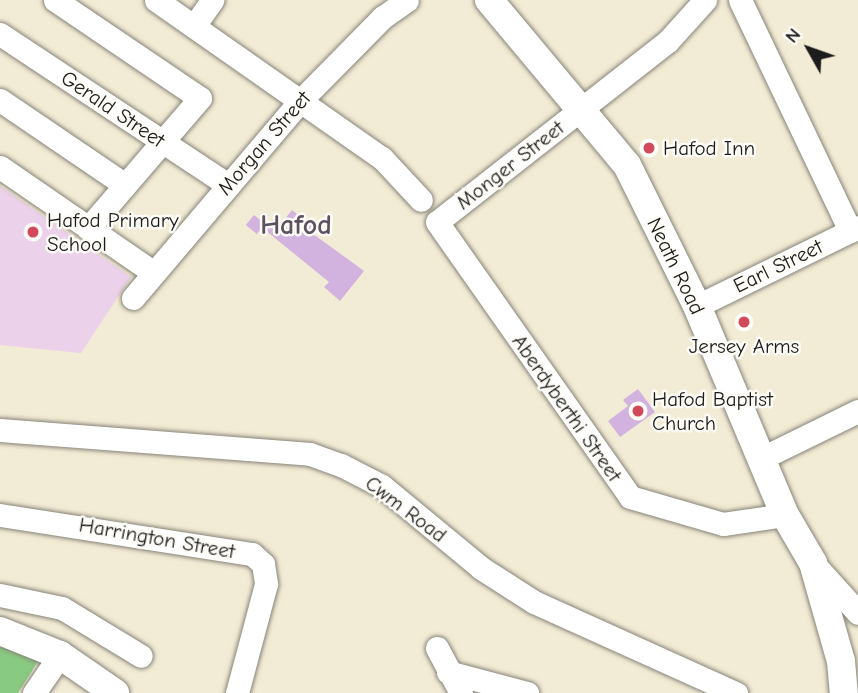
<!DOCTYPE html>
<style>
body{margin:0}
#map{position:relative;width:858px;height:693px;overflow:hidden;background:#f2ebd5;font-family:"Comic Neue",sans-serif}
div>[style]{position:absolute}
.built>*{inset:0;background:#ecd1ea}
.green>*{inset:0;background:#89ca82}
.building>*{inset:0;background:#d2b3df;transform-origin:0 0}
.roads{filter:drop-shadow(0 0 2px #878478) drop-shadow(0 0 2px #878478)}
.minor>*{height:23px;margin:-11.5px;padding:0 11.5px;transform-origin:11.5px;border-radius:11.5px;background:#fff}
.major>*{height:28px;margin:-14px;padding:0 14px;transform-origin:14px;border-radius:14px;background:#fff}
.dots>*{width:19px;height:19px;translate:-50% -50%;box-sizing:border-box;border:4px solid #fdfcf7;border-radius:50%}
span{translate:-50% -50%;white-space:nowrap;text-align:center;line-height:1.15;-webkit-text-stroke:5px #fdfcf7;paint-order:stroke}
.street-label{font-size:21px;color:#1c1c1c}
.poi-label{font-size:21px;color:#1c1c1c}
.left{translate:0 -50%;text-align:left}
.district-label{font-size:28px;color:#5c5160;font-weight:700}
.north{position:absolute;left:774px;top:14px;width:70px;height:70px;-webkit-text-stroke:5px #fdfcf7;paint-order:stroke;rotate:310deg;font-size:19px;font-weight:700;line-height:28px;text-align:center;color:#1c1c1c}
.north::after{content:'';display:block;margin:auto;width:24px;height:32px;background:#1c1c1c;clip-path:polygon(50% 0,100% 100%,50% 72%,0 100%)}
</style>
<div id="map">
<div class="built">
<i style="clip-path:polygon(0 186px,131px 277px,81px 353px,0 345px)"></i>
</div>
<div class="green">
<i style="clip-path:polygon(0 639px,40px 658px,18px 693px,0 693px)"></i>
</div>
<div class="building">
<i style="clip-path:polygon(292px 210px,313px 227px,309px 231px,364px 271px,340px 301px,324px 287px,329px 282px,265px 230px,274px 218px,281px 224px)"></i>
<i style="left:254px;top:215px;width:14px;height:13px;rotate:39deg"></i>
<i style="clip-path:polygon(638px 389px,655px 412px,620px 437px,608px 421px,628px 406px,623px 400px)"></i>
</div>
<div class="roads">
<div class="minor">
<i style="left:55px;top:0;width:175px;rotate:34.1deg"></i>
<i style="left:200px;top:98px;width:172px;rotate:130.7deg"></i>
<i style="left:156px;top:0;width:276px;rotate:35deg"></i>
<i style="left:382px;top:158px;width:57px;rotate:47.1deg"></i>
<i style="left:705px;top:0;width:55px;rotate:132.1deg"></i>
<i style="left:668px;top:41px;width:293px;rotate:141.9deg"></i>
<i style="left:437px;top:222px;width:336px;rotate:54.9deg"></i>
<i style="left:630px;top:497px;width:97px;rotate:16.2deg"></i>
<i style="left:723px;top:524px;width:63px;rotate:-8.3deg"></i>
<i style="left:740px;top:0;width:256px;rotate:64.5deg"></i>
<i style="left:194px;top:26px;width:32px;rotate:-55deg"></i>
<i style="left:0;top:34px;width:272px;rotate:33.5deg"></i>
<i style="left:0;top:100px;width:151px;rotate:34.2deg"></i>
<i style="left:0;top:167px;width:187px;rotate:34.5deg"></i>
<i style="left:133px;top:298px;width:261px;rotate:-49.7deg"></i>
<i style="left:302px;top:99px;width:115px;rotate:-45.4deg"></i>
<i style="left:383px;top:17px;width:29px;rotate:-35deg"></i>
<i style="left:697px;top:306px;width:179px;rotate:-26.1deg"></i>
<i style="left:0;top:430px;width:311px;rotate:4.4deg"></i>
<i style="left:310px;top:454px;width:33px;rotate:20deg"></i>
<i style="left:341px;top:465px;width:46px;rotate:27.1deg"></i>
<i style="left:382px;top:486px;width:129px;rotate:39.6deg"></i>
<i style="left:481px;top:568px;width:63px;rotate:32.7deg"></i>
<i style="left:534px;top:602px;width:222px;rotate:24.3deg"></i>
<i style="left:762px;top:458px;width:107px;rotate:-26.1deg"></i>
<i style="left:0;top:515px;width:255px;rotate:8.8deg"></i>
<i style="left:252px;top:554px;width:15px;rotate:42deg"></i>
<i style="left:263px;top:564px;width:20px;rotate:81deg"></i>
<i style="left:266px;top:584px;width:113px;rotate:104.9deg"></i>
<i style="left:813px;top:563px;width:67px;rotate:48deg"></i>
<i style="left:0;top:595px;width:63px;rotate:11.8deg"></i>
<i style="left:62px;top:608px;width:92px;rotate:31.3deg"></i>
<i style="left:437px;top:648px;width:51px;rotate:61.9deg"></i>
<i style="left:448px;top:672px;width:82px;rotate:14.9deg"></i>
<i style="left:34px;top:693px;width:46px;rotate:-55.6deg"></i>
</div>
<div class="major">
<i style="left:489px;top:0;width:215px;rotate:50.1deg"></i>
<i style="left:627px;top:165px;width:157px;rotate:63.6deg"></i>
<i style="left:697px;top:306px;width:227px;rotate:67.2deg"></i>
<i style="left:785px;top:515px;width:56px;rotate:59.7deg"></i>
<i style="left:813px;top:563px;width:102px;rotate:74.1deg"></i>
<i style="left:841px;top:661px;width:32px;rotate:85deg"></i>
<i style="left:0;top:631px;width:65px;rotate:21.8deg"></i>
<i style="left:60px;top:655px;width:67px;rotate:34.6deg"></i>
</div>
</div>
<div class="dots">
<i style="left:649px;top:148px;background:#d1495b"></i>
<i style="left:33px;top:232px;background:#d1495b"></i>
<i style="left:744px;top:322px;background:#d1495b"></i>
<i style="left:638px;top:411px;background:#d1495b"></i>
</div>
<div class="street-label">
<span style="left:113px;top:109px;rotate:34deg">Gerald Street</span>
<span style="left:264px;top:143px;rotate:-49deg">Morgan Street</span>
<span style="left:510px;top:165px;rotate:-38deg">Monger Street</span>
<span style="left:676px;top:266px;rotate:64deg">Neath Road</span>
<span style="left:778px;top:266px;rotate:-26deg">Earl Street</span>
<span style="left:567px;top:408px;rotate:55deg">Aberdyberthi Street</span>
<span style="left:406px;top:509px;rotate:37deg">Cwm Road</span>
<span style="left:157px;top:538px;rotate:10deg">Harrington Street</span>
</div>
<div class="poi-label">
<span class="left" style="left:663px;top:148px">Hafod Inn</span>
<span class="left" style="left:47px;top:232px">Hafod Primary<br>School</span>
<span style="left:744px;top:346px">Jersey Arms</span>
<span class="left" style="left:652px;top:411px">Hafod Baptist<br>Church</span>
</div>
<div class="district-label">
<span style="left:296px;top:225px">Hafod</span>
</div>
<div class="north">N</div>
</div>
